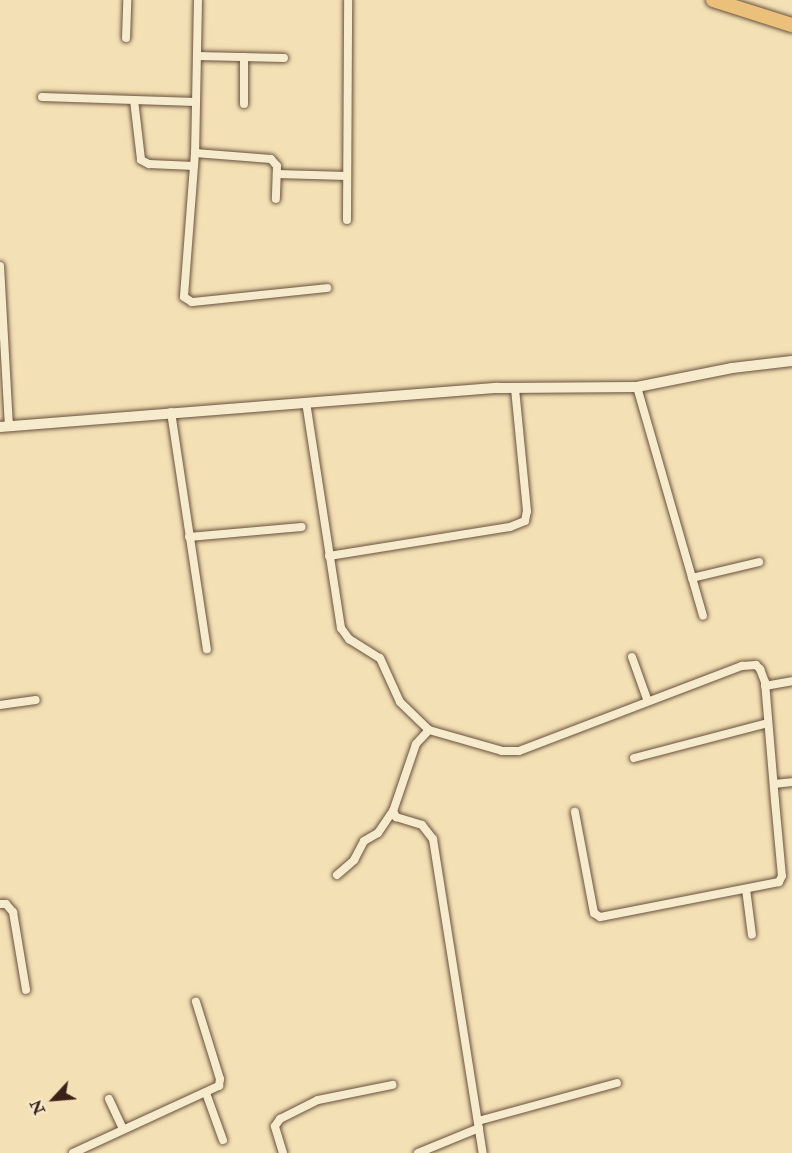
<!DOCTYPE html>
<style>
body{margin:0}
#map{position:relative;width:792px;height:1153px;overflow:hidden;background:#f3e0b4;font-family:"IM FELL Double Pica",serif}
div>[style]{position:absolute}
.roads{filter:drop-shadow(0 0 2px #69513e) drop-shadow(0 0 2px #69513e)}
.minor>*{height:8px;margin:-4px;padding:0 4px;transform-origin:4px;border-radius:4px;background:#f7ebce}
.tertiary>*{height:10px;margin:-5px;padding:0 5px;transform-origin:5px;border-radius:5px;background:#f7ebce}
.trunk>*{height:14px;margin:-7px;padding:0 7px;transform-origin:7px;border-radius:7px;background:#eac07a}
span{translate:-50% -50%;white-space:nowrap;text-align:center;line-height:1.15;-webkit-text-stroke:4.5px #f7ebce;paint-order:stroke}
.north{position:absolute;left:24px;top:1069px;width:60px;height:60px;-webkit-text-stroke:4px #f7ebce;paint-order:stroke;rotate:244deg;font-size:16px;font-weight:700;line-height:24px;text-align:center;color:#3b2117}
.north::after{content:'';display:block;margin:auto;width:21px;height:27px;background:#3b2117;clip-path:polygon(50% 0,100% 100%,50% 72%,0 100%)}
</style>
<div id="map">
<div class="roads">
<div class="minor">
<i style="left:198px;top:0;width:153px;rotate:91.1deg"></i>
<i style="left:195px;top:153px;width:144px;rotate:94.4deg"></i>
<i style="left:184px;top:297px;width:9px;rotate:32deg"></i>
<i style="left:192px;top:302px;width:136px;rotate:-5.9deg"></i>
<i style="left:126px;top:38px;width:38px;rotate:-88deg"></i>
<i style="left:197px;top:56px;width:87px;rotate:1.3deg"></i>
<i style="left:244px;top:57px;width:47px;rotate:90deg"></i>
<i style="left:42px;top:97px;width:154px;rotate:1.9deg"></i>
<i style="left:134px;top:100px;width:60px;rotate:83.3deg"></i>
<i style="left:141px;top:160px;width:9px;rotate:27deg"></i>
<i style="left:149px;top:164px;width:45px;rotate:2.5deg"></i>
<i style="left:195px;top:153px;width:76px;rotate:4.5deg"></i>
<i style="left:271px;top:159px;width:9px;rotate:49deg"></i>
<i style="left:277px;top:166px;width:33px;rotate:92deg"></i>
<i style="left:277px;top:174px;width:70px;rotate:1.6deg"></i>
<i style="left:347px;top:220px;width:220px;rotate:-89.7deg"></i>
<i style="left:0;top:266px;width:160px;rotate:86.8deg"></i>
<i style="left:637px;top:387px;width:238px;rotate:73.9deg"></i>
<i style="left:306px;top:402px;width:229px;rotate:81.2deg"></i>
<i style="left:341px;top:628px;width:14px;rotate:54deg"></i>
<i style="left:349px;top:639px;width:36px;rotate:32deg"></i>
<i style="left:380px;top:658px;width:48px;rotate:65.6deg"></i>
<i style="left:400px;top:702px;width:40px;rotate:44deg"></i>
<i style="left:429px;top:730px;width:76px;rotate:16deg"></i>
<i style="left:502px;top:751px;width:17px"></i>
<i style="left:519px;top:751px;width:239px;rotate:-20.9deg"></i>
<i style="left:742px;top:666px;width:14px;rotate:-4deg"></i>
<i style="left:756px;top:665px;width:6px;rotate:45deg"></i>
<i style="left:760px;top:669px;width:14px;rotate:69deg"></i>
<i style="left:765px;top:682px;width:119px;rotate:85.2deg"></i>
<i style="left:775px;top:801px;width:75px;rotate:84.7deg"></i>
<i style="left:782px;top:876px;width:7px;rotate:117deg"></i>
<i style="left:779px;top:882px;width:182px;rotate:168.9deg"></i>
<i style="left:600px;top:917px;width:7px;rotate:-146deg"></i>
<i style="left:594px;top:913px;width:103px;rotate:-100.7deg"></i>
<i style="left:171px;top:412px;width:240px;rotate:81.4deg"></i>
<i style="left:189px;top:537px;width:113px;rotate:-5.1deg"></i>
<i style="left:329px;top:556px;width:183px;rotate:-9.1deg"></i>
<i style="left:510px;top:527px;width:16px;rotate:-22deg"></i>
<i style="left:525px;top:521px;width:10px;rotate:-79deg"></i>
<i style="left:527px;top:511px;width:124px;rotate:-95.6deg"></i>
<i style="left:692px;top:578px;width:69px;rotate:-13.4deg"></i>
<i style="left:632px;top:657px;width:45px;rotate:70.3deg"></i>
<i style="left:765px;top:686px;width:27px;rotate:-10deg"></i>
<i style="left:0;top:705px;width:36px;rotate:-8deg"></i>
<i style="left:429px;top:730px;width:19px;rotate:133deg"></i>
<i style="left:416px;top:744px;width:71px;rotate:108.9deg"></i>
<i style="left:393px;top:811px;width:7px;rotate:63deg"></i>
<i style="left:396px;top:817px;width:27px;rotate:17deg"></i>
<i style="left:422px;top:825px;width:18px;rotate:52deg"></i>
<i style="left:433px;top:839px;width:318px;rotate:81deg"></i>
<i style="left:634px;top:758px;width:138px;rotate:-14.6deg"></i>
<i style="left:774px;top:784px;width:18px;rotate:-6deg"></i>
<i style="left:337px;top:875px;width:23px;rotate:-41deg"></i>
<i style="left:354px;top:860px;width:21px;rotate:-62deg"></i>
<i style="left:364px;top:841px;width:16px;rotate:-30deg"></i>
<i style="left:378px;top:833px;width:27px;rotate:-56deg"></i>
<i style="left:746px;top:889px;width:46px;rotate:82.6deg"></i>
<i style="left:0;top:904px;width:6px"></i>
<i style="left:6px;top:904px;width:11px;rotate:49deg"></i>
<i style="left:13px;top:912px;width:79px;rotate:80.5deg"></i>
<i style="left:206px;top:1093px;width:50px;rotate:70.1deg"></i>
<i style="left:109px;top:1099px;width:33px;rotate:65deg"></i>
<i style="left:478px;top:1121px;width:144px;rotate:-15.3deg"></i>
<i style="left:73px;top:1153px;width:161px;rotate:-24.7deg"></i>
<i style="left:219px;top:1086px;width:7px;rotate:-82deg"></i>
<i style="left:220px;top:1079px;width:81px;rotate:-107.3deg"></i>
<i style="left:283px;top:1153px;width:28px;rotate:-107deg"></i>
<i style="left:275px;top:1126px;width:9px;rotate:-54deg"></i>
<i style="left:280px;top:1119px;width:42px;rotate:-26.6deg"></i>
<i style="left:318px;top:1100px;width:76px;rotate:-11.5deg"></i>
<i style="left:418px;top:1153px;width:66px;rotate:-22.3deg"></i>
</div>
<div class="tertiary">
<i style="left:0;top:427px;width:499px;rotate:-4.5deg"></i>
<i style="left:497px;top:388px;width:140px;rotate:-0.4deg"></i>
<i style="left:637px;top:387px;width:97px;rotate:-11.3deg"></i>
<i style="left:732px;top:368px;width:60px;rotate:-6.7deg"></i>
</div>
<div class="trunk">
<i style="left:713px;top:0;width:83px;rotate:17.6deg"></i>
</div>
</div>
<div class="north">N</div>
</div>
